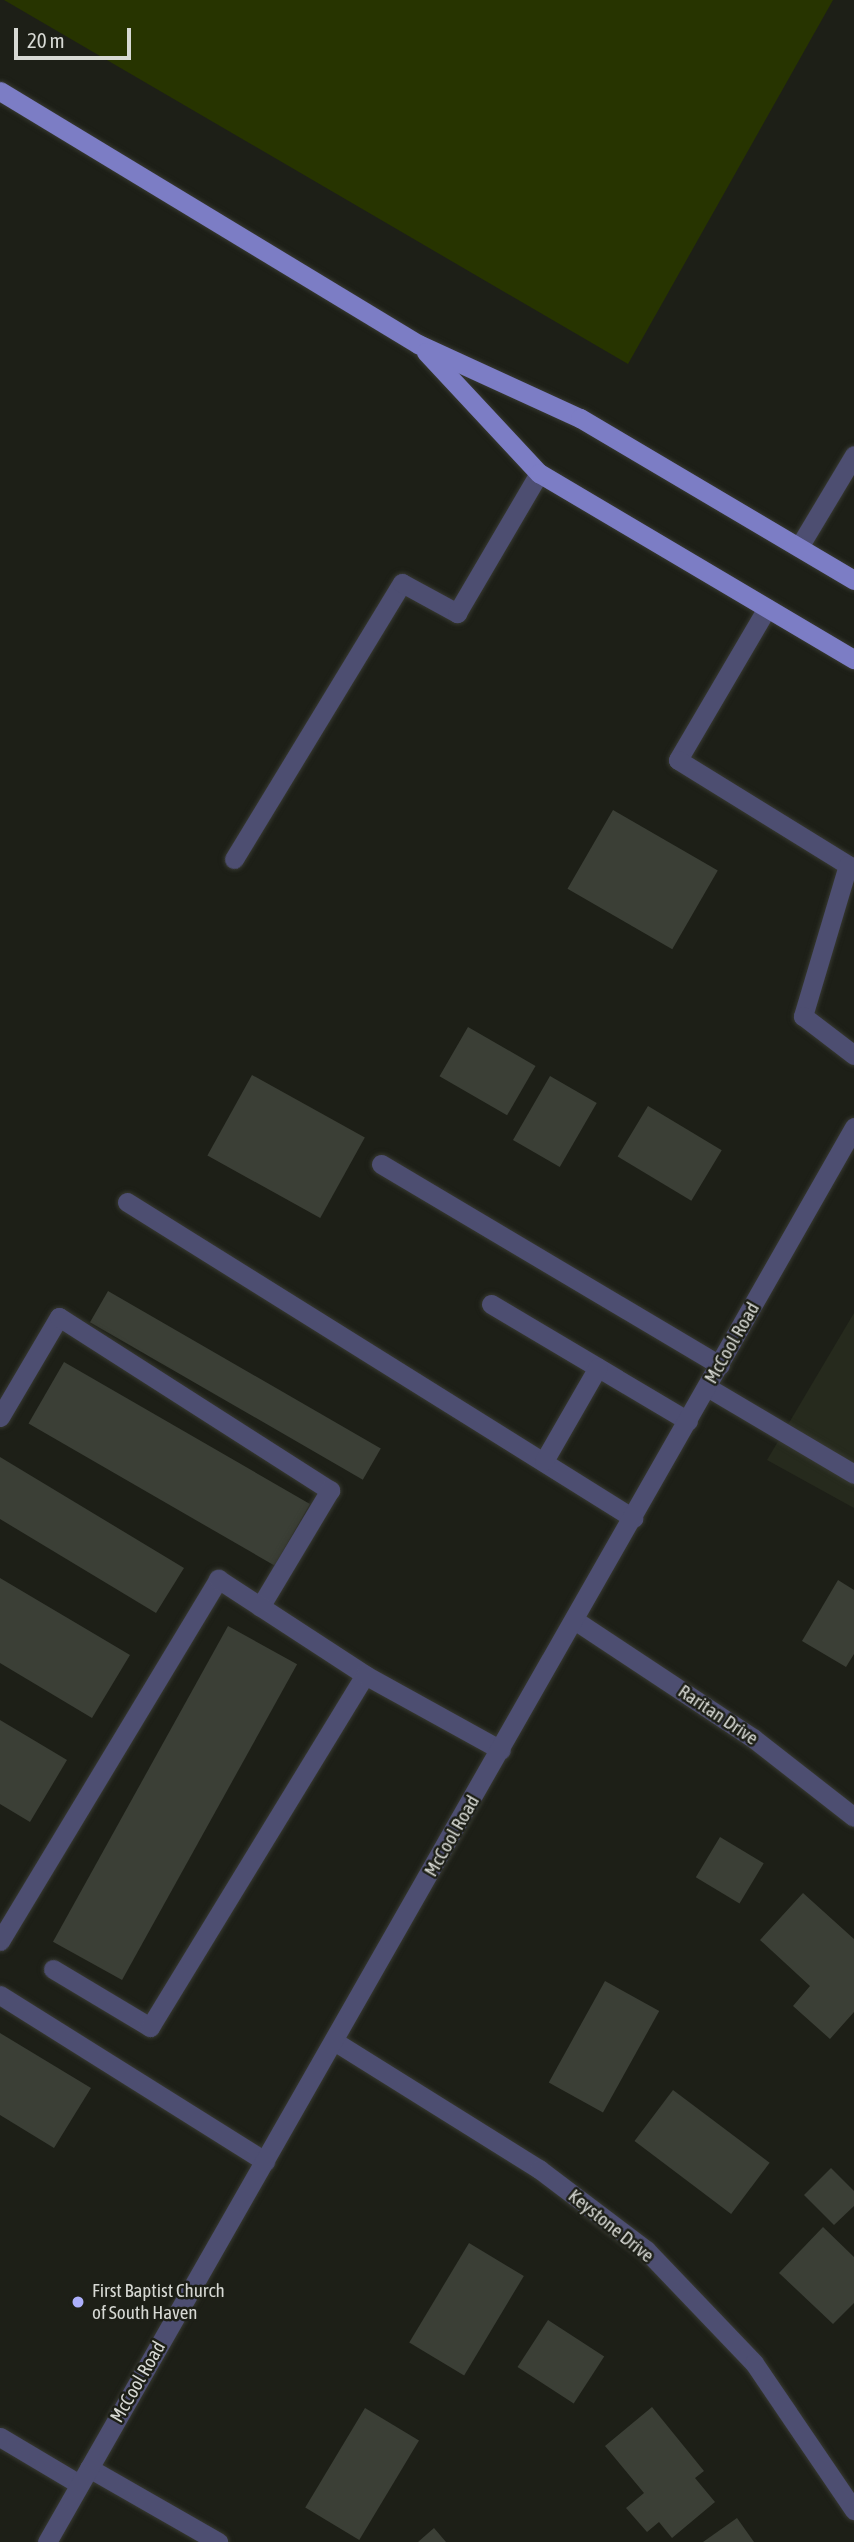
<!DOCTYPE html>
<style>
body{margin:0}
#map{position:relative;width:854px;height:2542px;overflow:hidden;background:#1d1f17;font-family:"Asap Condensed",sans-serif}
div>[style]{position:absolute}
.built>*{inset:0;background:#262a1d}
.green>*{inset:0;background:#273400}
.building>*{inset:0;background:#3b3f36;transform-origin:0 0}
.roads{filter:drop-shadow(0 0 2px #373931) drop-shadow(0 0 2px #373931)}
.service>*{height:19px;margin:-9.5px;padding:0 9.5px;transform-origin:9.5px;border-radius:9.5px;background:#4d4e71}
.minor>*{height:19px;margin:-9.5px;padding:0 9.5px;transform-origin:9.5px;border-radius:9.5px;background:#4d4e71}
.tertiary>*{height:19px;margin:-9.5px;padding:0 9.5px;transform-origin:9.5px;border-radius:9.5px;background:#4d4e71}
.primary>*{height:19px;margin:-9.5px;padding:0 9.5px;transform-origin:9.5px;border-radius:9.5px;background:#7c7dc5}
.dots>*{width:19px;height:19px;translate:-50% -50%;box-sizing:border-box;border:4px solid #1d1f17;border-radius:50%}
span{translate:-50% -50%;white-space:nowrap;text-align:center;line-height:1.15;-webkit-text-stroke:5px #1d1f17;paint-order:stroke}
.street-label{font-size:19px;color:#d7d9d4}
.poi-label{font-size:19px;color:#d7d9d4}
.left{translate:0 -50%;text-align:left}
.scale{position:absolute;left:14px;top:28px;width:117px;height:32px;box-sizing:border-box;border:4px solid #d7d9d4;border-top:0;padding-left:9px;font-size:21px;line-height:24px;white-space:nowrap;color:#d7d9d4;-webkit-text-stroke:5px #1d1f17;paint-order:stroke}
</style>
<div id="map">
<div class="built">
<i style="clip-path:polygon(854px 1313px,854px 1508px,767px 1460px)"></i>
</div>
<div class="green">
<i style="clip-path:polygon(4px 0,833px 0,628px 364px)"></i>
</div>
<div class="building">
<i style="left:613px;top:810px;width:121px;height:91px;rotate:30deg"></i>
<i style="left:468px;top:1027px;width:78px;height:57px;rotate:30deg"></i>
<i style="left:252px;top:1075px;width:129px;height:92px;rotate:29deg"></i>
<i style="left:550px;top:1076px;width:54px;height:74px;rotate:30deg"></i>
<i style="left:648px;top:1106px;width:86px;height:59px;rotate:31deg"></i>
<i style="left:108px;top:1291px;width:315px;height:36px;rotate:30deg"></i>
<i style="left:64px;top:1362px;width:284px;height:71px;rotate:30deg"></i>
<i style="clip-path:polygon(0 1457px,184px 1568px,156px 1613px,0 1519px)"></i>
<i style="clip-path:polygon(0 1578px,130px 1655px,92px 1718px,0 1663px)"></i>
<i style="clip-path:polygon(838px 1580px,854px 1590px,854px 1654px,846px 1667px,802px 1641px)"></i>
<i style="left:228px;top:1626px;width:79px;height:361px;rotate:29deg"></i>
<i style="clip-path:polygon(0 1720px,67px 1760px,30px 1822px,0 1804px)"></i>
<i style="left:720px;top:1837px;width:51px;height:47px;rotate:31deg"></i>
<i style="clip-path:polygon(803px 1893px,854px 1939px,854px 2012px,830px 2039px,793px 2006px,810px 1986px,760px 1940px)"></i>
<i style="left:605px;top:1981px;width:62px;height:116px;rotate:29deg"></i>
<i style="clip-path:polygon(0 2033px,91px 2088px,54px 2148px,0 2115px)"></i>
<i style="left:673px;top:2090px;width:121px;height:64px;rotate:37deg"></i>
<i style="clip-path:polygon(831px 2168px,854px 2191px,854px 2206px,834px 2225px,804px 2195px)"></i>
<i style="clip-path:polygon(823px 2227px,854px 2257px,854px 2303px,833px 2324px,779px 2273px)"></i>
<i style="left:469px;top:2243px;width:64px;height:116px;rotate:31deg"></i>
<i style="left:548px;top:2320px;width:67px;height:56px;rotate:33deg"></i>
<i style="clip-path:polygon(652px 2407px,704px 2471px,695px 2478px,715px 2502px,672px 2538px,659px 2522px,647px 2532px,626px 2508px,644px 2493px,605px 2446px)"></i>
<i style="left:365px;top:2408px;width:63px;height:116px;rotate:31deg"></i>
<i style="clip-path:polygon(737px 2518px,754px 2542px,703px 2542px)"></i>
<i style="clip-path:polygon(434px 2528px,446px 2542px,418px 2542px)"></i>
</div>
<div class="roads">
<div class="service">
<i style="left:799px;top:547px;width:107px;rotate:-59.1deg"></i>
<i style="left:767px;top:608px;width:176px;rotate:120.4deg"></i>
<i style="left:678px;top:760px;width:200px;rotate:31.7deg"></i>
<i style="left:848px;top:865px;width:158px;rotate:106.6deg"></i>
<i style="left:803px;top:1016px;width:64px;rotate:37.4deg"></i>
<i style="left:234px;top:859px;width:323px;rotate:-58.7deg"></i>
<i style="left:402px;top:583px;width:63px;rotate:28.6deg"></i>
<i style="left:457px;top:613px;width:162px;rotate:-59.6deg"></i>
<i style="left:381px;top:1164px;width:394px;rotate:30.7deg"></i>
<i style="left:127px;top:1202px;width:597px;rotate:31.99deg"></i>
<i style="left:491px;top:1304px;width:229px;rotate:30.7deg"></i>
<i style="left:707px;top:1387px;width:171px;rotate:30.6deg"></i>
<i style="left:0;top:1417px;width:116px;rotate:-59.5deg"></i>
<i style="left:59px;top:1317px;width:322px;rotate:32.6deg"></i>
<i style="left:330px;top:1490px;width:136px;rotate:120.9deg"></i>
<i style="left:544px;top:1461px;width:108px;rotate:-60.1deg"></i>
<i style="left:0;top:1941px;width:423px;rotate:-58.9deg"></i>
<i style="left:218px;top:1579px;width:176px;rotate:33.1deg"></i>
<i style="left:53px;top:1969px;width:113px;rotate:30.9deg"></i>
<i style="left:150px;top:2027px;width:412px;rotate:-58.6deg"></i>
<i style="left:365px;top:1675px;width:155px;rotate:28.9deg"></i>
<i style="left:0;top:1995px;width:313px;rotate:32.1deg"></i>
<i style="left:0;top:2437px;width:92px;rotate:30.7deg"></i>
</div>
<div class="minor">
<i style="left:576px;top:1621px;width:212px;rotate:33.5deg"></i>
<i style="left:753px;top:1738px;width:128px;rotate:38deg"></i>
<i style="left:334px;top:2041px;width:242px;rotate:32deg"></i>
<i style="left:539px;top:2169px;width:134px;rotate:37.1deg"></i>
<i style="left:646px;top:2250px;width:156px;rotate:46.3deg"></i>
<i style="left:754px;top:2363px;width:178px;rotate:55.8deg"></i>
<i style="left:89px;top:2468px;width:149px;rotate:29.8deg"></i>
</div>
<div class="tertiary">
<i style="left:47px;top:2542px;width:1629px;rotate:-60.3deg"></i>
</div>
<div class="primary">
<i style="left:0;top:91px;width:489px;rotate:31.2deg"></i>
<i style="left:418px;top:344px;width:178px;rotate:24.6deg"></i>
<i style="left:580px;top:418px;width:318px;rotate:30.6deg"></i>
<i style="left:426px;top:352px;width:166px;rotate:47deg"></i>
<i style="left:539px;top:473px;width:366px;rotate:30.6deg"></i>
</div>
</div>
<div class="dots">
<i style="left:78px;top:2302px;background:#acaffb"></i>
</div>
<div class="street-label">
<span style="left:732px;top:1343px;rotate:-60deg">McCool Road</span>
<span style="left:718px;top:1715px;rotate:34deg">Raritan Drive</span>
<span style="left:452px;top:1836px;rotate:-60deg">McCool Road</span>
<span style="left:611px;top:2226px;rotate:39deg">Keystone Drive</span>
<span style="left:138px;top:2382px;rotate:-60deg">McCool Road</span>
</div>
<div class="poi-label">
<span class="left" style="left:92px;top:2302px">First Baptist Church<br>of South Haven</span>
</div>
<div class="scale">20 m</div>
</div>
